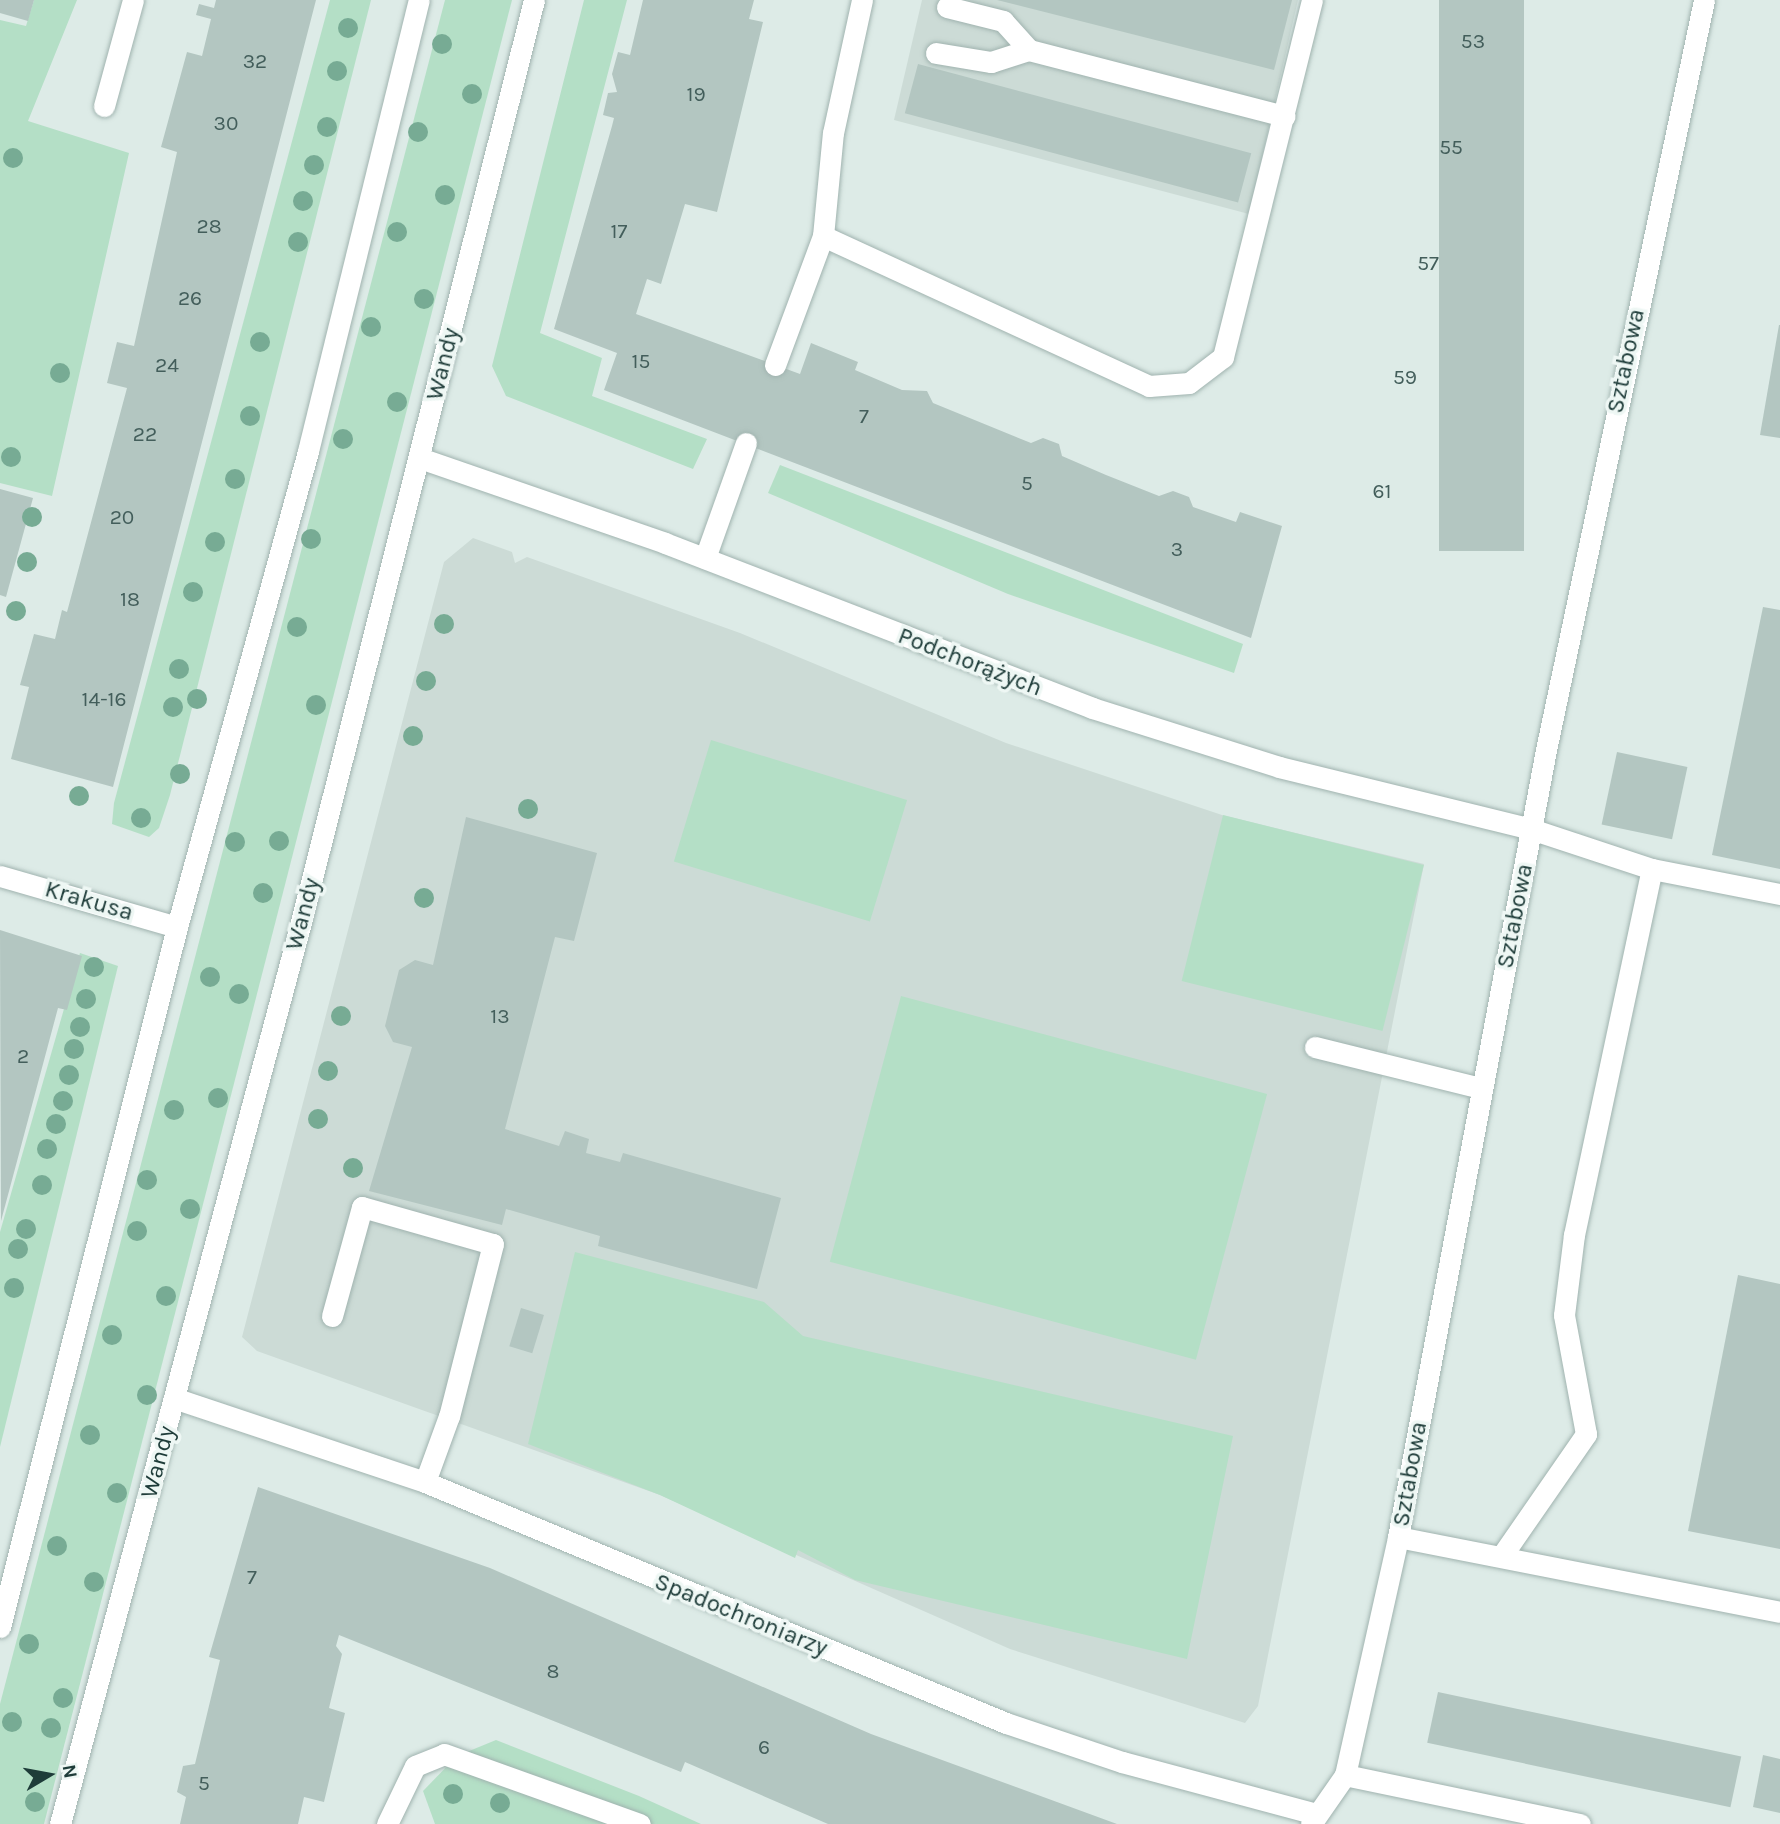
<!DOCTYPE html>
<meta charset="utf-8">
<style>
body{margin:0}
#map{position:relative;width:1780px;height:1824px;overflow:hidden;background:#ddebe7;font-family:Karla,sans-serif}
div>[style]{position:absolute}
.built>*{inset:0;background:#ccdbd6}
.green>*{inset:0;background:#b4dfc6;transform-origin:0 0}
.building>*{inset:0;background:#b3c6c1;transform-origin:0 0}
.roads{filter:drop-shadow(0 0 2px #a0b3af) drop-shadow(0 0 2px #a0b3af)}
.service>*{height:21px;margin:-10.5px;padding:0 10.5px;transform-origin:10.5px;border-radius:10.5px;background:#fff}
.minor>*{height:21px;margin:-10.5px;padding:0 10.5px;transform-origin:10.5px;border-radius:10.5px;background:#fff}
.trees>*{width:20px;height:20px;margin:-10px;border-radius:50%;background:#77ab94}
span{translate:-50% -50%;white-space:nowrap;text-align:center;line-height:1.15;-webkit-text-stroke:7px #eef7f4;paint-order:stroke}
.number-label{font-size:21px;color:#435e5b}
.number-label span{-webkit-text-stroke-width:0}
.street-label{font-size:24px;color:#1e3c39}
.north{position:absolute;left:14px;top:1740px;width:70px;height:70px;-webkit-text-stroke:5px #eef7f4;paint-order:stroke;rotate:80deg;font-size:19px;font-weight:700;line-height:28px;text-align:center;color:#1e3c39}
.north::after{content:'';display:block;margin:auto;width:24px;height:32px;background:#1e3c39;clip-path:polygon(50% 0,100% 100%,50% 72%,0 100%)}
</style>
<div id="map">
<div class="built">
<i style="clip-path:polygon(922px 0,1298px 0,1249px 214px,894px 120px)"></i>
<i style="clip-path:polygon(473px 538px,512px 552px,515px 563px,527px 557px,740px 633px,1006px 743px,1222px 815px,1424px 864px,1258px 1706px,1245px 1723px,1010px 1649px,660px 1495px,257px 1351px,242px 1337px,444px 562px)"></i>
</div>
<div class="green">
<i style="clip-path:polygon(34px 0,77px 0,28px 121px,129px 153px,52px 496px,0 483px,0 20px,26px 26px)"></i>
<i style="clip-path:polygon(330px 0,371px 0,170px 795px,159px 828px,149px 837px,112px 824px,114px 803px)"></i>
<i style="clip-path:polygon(445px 0,512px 0,44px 1824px,0 1824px,0 1704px)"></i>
<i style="clip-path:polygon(584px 0,627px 0,540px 333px,602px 358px,592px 396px,707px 439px,693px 469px,506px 396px,492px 366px)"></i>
<i style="clip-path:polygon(780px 465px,1243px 644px,1234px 673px,1008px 594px,768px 493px)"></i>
<i style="left:711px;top:740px;width:205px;height:127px;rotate:17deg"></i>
<i style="left:1223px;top:815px;width:207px;height:171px;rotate:14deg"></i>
<i style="clip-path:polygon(80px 953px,118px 966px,0 1447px,0 1232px)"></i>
<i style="left:901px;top:996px;width:379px;height:275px;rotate:15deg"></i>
<i style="clip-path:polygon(575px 1252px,764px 1302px,803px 1336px,1233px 1436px,1187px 1659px,855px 1580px,798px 1550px,795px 1558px,660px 1495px,528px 1444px)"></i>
<i style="clip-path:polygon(496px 1740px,639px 1796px,701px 1824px,435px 1824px,423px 1791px,457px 1756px)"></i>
</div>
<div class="building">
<i style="clip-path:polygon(0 0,34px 0,28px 21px,0 13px)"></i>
<i style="clip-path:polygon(216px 0,316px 0,113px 787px,11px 759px,29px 687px,20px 685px,34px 634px,55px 639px,62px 610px,67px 612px,127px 388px,107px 383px,117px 342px,134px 346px,177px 152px,161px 147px,187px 52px,202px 56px,211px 19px,196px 15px,199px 4px,214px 8px)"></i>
<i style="clip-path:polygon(643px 0,754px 0,749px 19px,763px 22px,717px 212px,685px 204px,661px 284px,647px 279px,636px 314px,800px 374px,811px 343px,858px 362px,855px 370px,902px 390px,927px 391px,933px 403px,1031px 443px,1043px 438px,1059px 444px,1062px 456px,1106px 475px,1159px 496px,1173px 491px,1189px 497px,1193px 507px,1236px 522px,1240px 512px,1282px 526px,1251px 638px,604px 390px,617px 353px,554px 329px,612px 126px,614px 118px,603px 115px,608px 93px,617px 92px,612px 74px,618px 52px,630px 55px)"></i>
<i style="clip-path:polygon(997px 0,1292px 0,1274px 70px)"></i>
<i style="left:1439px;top:0;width:85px;height:551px"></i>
<i style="left:918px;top:64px;width:345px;height:51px;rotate:15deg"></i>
<i style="clip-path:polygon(1779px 325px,1780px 325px,1780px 438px,1760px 435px)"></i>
<i style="clip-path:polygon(0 489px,33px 498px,6px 597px,0 595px)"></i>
<i style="clip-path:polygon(1763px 607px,1780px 610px,1780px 869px,1712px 855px)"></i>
<i style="left:1617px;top:752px;width:72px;height:74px;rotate:12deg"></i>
<i style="clip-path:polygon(466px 817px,597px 853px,574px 941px,555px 937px,505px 1129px,559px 1146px,565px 1131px,589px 1139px,586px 1153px,620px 1162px,623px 1153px,781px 1198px,757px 1289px,598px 1246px,600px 1236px,506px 1209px,502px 1225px,369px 1191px,412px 1047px,393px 1042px,385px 1026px,399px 970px,415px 960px,433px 965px)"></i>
<i style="clip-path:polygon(0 930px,82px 956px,67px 1010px,58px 1008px,1px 1221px)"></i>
<i style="clip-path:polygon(1738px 1275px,1780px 1284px,1780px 1549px,1688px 1531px)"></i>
<i style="left:521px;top:1308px;width:24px;height:40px;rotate:17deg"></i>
<i style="clip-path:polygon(258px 1487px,490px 1568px,871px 1734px,1117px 1824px,828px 1824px,685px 1762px,681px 1772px,339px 1635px,336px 1646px,342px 1654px,329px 1708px,345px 1713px,324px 1802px,304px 1797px,298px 1824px,180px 1824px,186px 1797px,177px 1792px,183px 1766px,195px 1764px,220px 1660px,209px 1657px)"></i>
<i style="left:1438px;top:1692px;width:310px;height:52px;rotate:12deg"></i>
<i style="clip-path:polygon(1763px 1755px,1780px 1759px,1780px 1813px,1753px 1807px)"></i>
</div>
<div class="roads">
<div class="service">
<i style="left:947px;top:7px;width:58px;rotate:14deg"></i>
<i style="left:1003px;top:21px;width:39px;rotate:48deg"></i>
<i style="left:1029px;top:50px;width:264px;rotate:14.5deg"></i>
<i style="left:936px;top:53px;width:56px;rotate:9.3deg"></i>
<i style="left:991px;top:62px;width:40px;rotate:-18deg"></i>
<i style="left:104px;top:106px;width:110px;rotate:-74.7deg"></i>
<i style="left:823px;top:236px;width:359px;rotate:24.7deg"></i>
<i style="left:1149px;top:386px;width:40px;rotate:-4.3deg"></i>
<i style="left:1189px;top:383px;width:43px;rotate:-37.4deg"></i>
<i style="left:1223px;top:357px;width:368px;rotate:-76deg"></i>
<i style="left:775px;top:365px;width:138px;rotate:-69.6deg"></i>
<i style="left:823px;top:236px;width:103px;rotate:-84.5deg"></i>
<i style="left:833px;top:133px;width:136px;rotate:-77.7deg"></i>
<i style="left:705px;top:558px;width:122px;rotate:-70.4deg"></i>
<i style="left:1531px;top:829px;width:127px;rotate:18.3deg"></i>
<i style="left:1652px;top:869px;width:130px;rotate:11.1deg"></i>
<i style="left:1315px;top:1047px;width:171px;rotate:13.9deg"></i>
<i style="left:332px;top:1316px;width:113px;rotate:-74.6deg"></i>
<i style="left:362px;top:1207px;width:136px;rotate:15.8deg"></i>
<i style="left:493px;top:1244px;width:178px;rotate:104.3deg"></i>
<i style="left:449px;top:1416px;width:70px;rotate:110deg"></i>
<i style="left:1398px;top:1537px;width:389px;rotate:11.1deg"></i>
<i style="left:1503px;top:1554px;width:146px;rotate:-55.3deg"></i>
<i style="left:1586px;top:1434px;width:121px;rotate:-100.5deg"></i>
<i style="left:1564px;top:1315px;width:81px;rotate:-82.9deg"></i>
<i style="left:1574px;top:1235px;width:374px;rotate:-78deg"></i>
<i style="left:1345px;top:1775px;width:240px;rotate:11.8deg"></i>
<i style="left:387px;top:1824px;width:64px;rotate:-64.2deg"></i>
<i style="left:415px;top:1766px;width:31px;rotate:-22deg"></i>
<i style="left:444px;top:1754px;width:208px;rotate:19.7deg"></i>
</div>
<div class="minor">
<i style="left:420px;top:458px;width:259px;rotate:19.1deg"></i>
<i style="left:665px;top:543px;width:458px;rotate:21.1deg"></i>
<i style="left:1092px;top:708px;width:196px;rotate:17.5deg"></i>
<i style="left:1279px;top:767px;width:260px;rotate:13.8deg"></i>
<i style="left:0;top:876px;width:184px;rotate:16.1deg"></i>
<i style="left:174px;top:1398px;width:265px;rotate:18.5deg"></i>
<i style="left:425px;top:1482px;width:629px;rotate:22.53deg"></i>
<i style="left:1006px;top:1723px;width:122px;rotate:18.6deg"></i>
<i style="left:1122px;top:1762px;width:198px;rotate:15deg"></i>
<i style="left:0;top:1627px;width:722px;rotate:-75.81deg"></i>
<i style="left:177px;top:927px;width:494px;rotate:-74.6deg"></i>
<i style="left:308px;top:451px;width:464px;rotate:-76.2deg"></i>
<i style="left:60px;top:1824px;width:930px;rotate:-75.04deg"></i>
<i style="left:300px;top:926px;width:955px;rotate:-75.82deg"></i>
<i style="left:1311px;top:1824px;width:60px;rotate:-55.2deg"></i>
<i style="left:1345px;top:1775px;width:244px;rotate:-77.4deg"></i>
<i style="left:1398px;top:1537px;width:801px;rotate:-79.35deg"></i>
<i style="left:1546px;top:750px;width:766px;rotate:-78.1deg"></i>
</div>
</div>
<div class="trees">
<i style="left:348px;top:28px"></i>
<i style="left:442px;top:44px"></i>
<i style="left:337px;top:71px"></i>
<i style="left:472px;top:94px"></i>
<i style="left:327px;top:127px"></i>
<i style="left:418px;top:132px"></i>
<i style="left:13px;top:158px"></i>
<i style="left:314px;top:165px"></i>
<i style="left:445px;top:195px"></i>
<i style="left:303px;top:201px"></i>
<i style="left:397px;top:232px"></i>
<i style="left:298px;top:242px"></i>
<i style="left:424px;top:299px"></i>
<i style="left:371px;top:327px"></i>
<i style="left:260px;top:342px"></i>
<i style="left:60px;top:373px"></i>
<i style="left:397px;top:402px"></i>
<i style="left:250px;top:416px"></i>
<i style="left:343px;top:439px"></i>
<i style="left:11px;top:457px"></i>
<i style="left:235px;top:479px"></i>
<i style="left:32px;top:517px"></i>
<i style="left:311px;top:539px"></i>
<i style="left:215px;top:542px"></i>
<i style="left:27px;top:562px"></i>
<i style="left:193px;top:592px"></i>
<i style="left:16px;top:611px"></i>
<i style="left:444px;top:624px"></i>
<i style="left:297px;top:627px"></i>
<i style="left:179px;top:669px"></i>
<i style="left:426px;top:681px"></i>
<i style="left:197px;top:699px"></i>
<i style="left:316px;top:705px"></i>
<i style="left:173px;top:707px"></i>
<i style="left:413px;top:736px"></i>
<i style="left:180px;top:774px"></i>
<i style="left:79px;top:796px"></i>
<i style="left:528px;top:809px"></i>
<i style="left:141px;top:818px"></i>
<i style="left:279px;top:841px"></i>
<i style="left:235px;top:842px"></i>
<i style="left:263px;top:893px"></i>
<i style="left:424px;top:898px"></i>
<i style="left:94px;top:967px"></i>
<i style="left:210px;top:977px"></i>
<i style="left:239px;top:994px"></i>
<i style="left:86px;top:999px"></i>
<i style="left:341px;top:1016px"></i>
<i style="left:80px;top:1027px"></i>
<i style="left:74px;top:1049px"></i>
<i style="left:328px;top:1071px"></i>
<i style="left:69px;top:1075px"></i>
<i style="left:218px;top:1098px"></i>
<i style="left:63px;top:1101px"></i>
<i style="left:174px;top:1110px"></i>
<i style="left:318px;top:1119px"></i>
<i style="left:56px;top:1124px"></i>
<i style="left:47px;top:1149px"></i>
<i style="left:353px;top:1168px"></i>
<i style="left:147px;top:1180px"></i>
<i style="left:42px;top:1185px"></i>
<i style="left:190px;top:1209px"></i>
<i style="left:26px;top:1229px"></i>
<i style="left:137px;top:1231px"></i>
<i style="left:18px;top:1249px"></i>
<i style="left:14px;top:1288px"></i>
<i style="left:166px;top:1296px"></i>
<i style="left:112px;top:1335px"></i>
<i style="left:147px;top:1395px"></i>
<i style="left:90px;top:1435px"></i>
<i style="left:117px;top:1493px"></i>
<i style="left:57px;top:1546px"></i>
<i style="left:94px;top:1582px"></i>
<i style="left:29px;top:1644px"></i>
<i style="left:63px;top:1698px"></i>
<i style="left:12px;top:1722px"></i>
<i style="left:51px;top:1728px"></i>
<i style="left:453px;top:1794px"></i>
<i style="left:35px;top:1802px"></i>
<i style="left:500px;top:1803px"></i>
</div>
<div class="number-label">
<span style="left:1473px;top:41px">53</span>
<span style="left:255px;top:61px">32</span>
<span style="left:696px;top:94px">19</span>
<span style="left:226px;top:123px">30</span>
<span style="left:1451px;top:147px">55</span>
<span style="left:209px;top:226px">28</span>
<span style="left:619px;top:231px">17</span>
<span style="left:1428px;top:263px">57</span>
<span style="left:190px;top:298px">26</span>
<span style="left:641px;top:361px">15</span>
<span style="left:167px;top:365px">24</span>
<span style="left:1405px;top:377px">59</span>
<span style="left:864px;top:416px">7</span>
<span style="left:145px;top:434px">22</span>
<span style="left:1027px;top:483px">5</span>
<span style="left:1382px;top:491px">61</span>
<span style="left:122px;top:517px">20</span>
<span style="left:1177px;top:549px">3</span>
<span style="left:130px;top:599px">18</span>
<span style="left:104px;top:699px">14-16</span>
<span style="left:500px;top:1016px">13</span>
<span style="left:23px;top:1056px">2</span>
<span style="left:252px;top:1577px">7</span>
<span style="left:553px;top:1671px">8</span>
<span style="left:764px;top:1747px">6</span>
<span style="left:204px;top:1783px">5</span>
</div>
<div class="street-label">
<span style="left:1626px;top:361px;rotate:-78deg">Sztabowa</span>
<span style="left:443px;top:364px;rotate:-76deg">Wandy</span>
<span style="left:970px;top:662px;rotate:21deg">Podchorążych</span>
<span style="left:89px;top:901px;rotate:16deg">Krakusa</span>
<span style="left:303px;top:914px;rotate:-75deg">Wandy</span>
<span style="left:1515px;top:916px;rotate:-79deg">Sztabowa</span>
<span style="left:158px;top:1462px;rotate:-75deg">Wandy</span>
<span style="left:1410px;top:1474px;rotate:-80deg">Sztabowa</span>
<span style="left:741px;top:1615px;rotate:22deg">Spadochroniarzy</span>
</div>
<div class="north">N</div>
</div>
